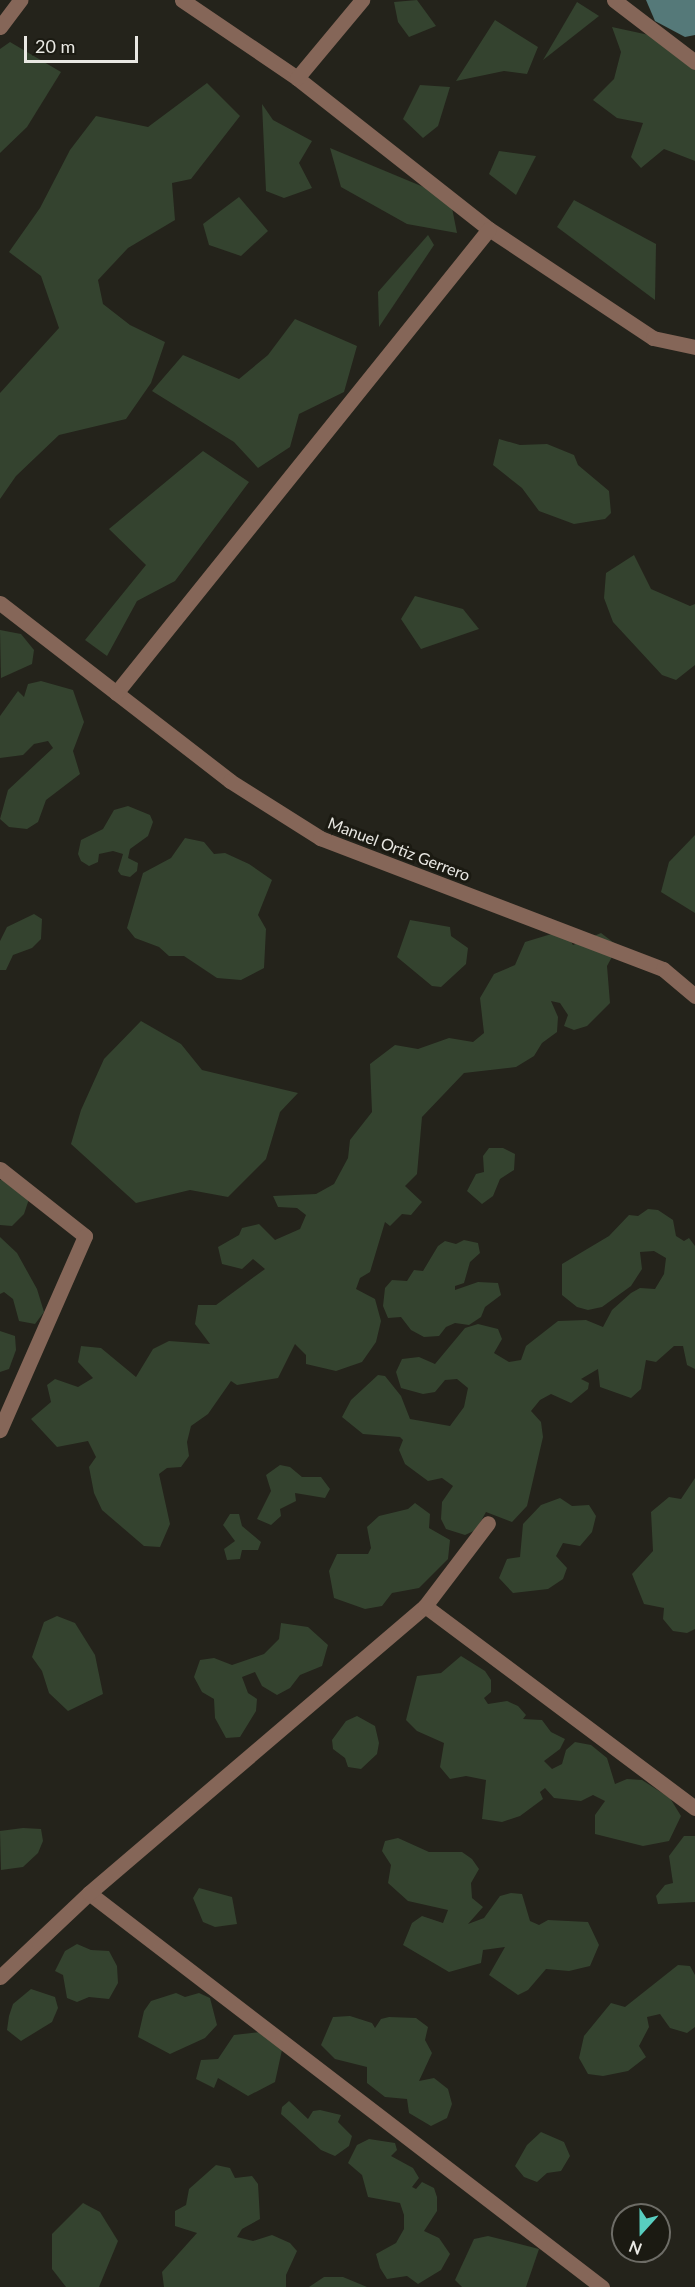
<!DOCTYPE html>
<style>
body{margin:0}
#map{position:relative;width:695px;height:2287px;overflow:hidden;background:#24231b;font-family:Lato,sans-serif}
div>[style]{position:absolute}
.green>*{inset:0;background:#34432f}
.water>*{inset:0;background:#557979}
.minor>*{height:15px;margin:-7.5px;padding:0 7.5px;transform-origin:7.5px;border-radius:7.5px;background:#856658}
span{translate:-50% -50%;white-space:nowrap;text-align:center;line-height:1.15;-webkit-text-stroke:6px #1b1a12;paint-order:stroke}
.street-label{font-size:16px;color:#e9e8e3}
.north{position:absolute;left:611px;top:2203px;width:60px;height:60px;box-sizing:border-box;background:#1b1a12;border:2px solid #6d6c66;border-radius:50%;rotate:201deg;font-size:16px;font-weight:700;line-height:24px;text-align:center;color:#e9e8e3}
.north::after{content:'';display:block;margin:auto;width:21px;height:27px;background:#58cec0;clip-path:polygon(50% 0,100% 100%,50% 72%,0 100%)}
.scale{position:absolute;left:24px;top:36px;width:114px;height:27px;box-sizing:border-box;border:3px solid #e9e8e3;border-top:0;padding-left:8px;font-size:18px;line-height:21px;white-space:nowrap;color:#e9e8e3;-webkit-text-stroke:4px #1b1a12;paint-order:stroke}
</style>
<div id="map">
<div class="green">
<i style="clip-path:polygon(417px 0,436px 26px,409px 37px,398px 22px,394px 2px)"></i>
<i style="clip-path:polygon(577px 2px,599px 16px,543px 60px)"></i>
<i style="clip-path:polygon(495px 20px,538px 47px,527px 74px,504px 71px,456px 81px)"></i>
<i style="clip-path:polygon(612px 27px,649px 35px,695px 70px,695px 161px,664px 149px,641px 168px,631px 157px,643px 123px,617px 118px,593px 100px,614px 79px,621px 52px)"></i>
<i style="clip-path:polygon(10px 42px,61px 72px,27px 127px,0 153px,0 49px)"></i>
<i style="clip-path:polygon(207px 83px,240px 116px,191px 179px,172px 183px,175px 220px,128px 248px,98px 280px,103px 304px,130px 325px,165px 342px,151px 383px,126px 419px,59px 435px,16px 476px,0 499px,0 393px,59px 328px,41px 276px,9px 252px,40px 208px,70px 150px,96px 116px,148px 127px)"></i>
<i style="clip-path:polygon(420px 85px,450px 87px,438px 126px,423px 138px,403px 119px)"></i>
<i style="clip-path:polygon(262px 104px,273px 120px,312px 141px,299px 163px,312px 188px,284px 198px,266px 191px)"></i>
<i style="clip-path:polygon(330px 148px,450px 198px,457px 233px,407px 224px,341px 187px)"></i>
<i style="clip-path:polygon(499px 151px,536px 156px,516px 195px,489px 174px)"></i>
<i style="clip-path:polygon(239px 197px,268px 231px,241px 256px,209px 245px,203px 224px)"></i>
<i style="clip-path:polygon(574px 200px,656px 244px,655px 300px,557px 227px)"></i>
<i style="clip-path:polygon(428px 235px,434px 245px,379px 327px,378px 292px)"></i>
<i style="clip-path:polygon(295px 319px,357px 346px,344px 392px,299px 414px,290px 447px,258px 468px,234px 442px,152px 391px,183px 355px,239px 379px,268px 355px)"></i>
<i style="clip-path:polygon(499px 439px,520px 445px,547px 444px,574px 455px,578px 465px,609px 491px,611px 513px,605px 519px,574px 524px,539px 511px,522px 488px,493px 465px)"></i>
<i style="clip-path:polygon(203px 451px,249px 482px,175px 581px,137px 601px,107px 656px,85px 640px,146px 565px,109px 529px)"></i>
<i style="clip-path:polygon(634px 555px,651px 589px,690px 606px,695px 604px,695px 665px,676px 680px,662px 675px,613px 622px,604px 598px,606px 573px)"></i>
<i style="clip-path:polygon(415px 596px,463px 609px,479px 629px,421px 649px,401px 619px)"></i>
<i style="clip-path:polygon(0 630px,21px 634px,34px 650px,32px 664px,1px 678px)"></i>
<i style="clip-path:polygon(41px 681px,73px 690px,84px 722px,73px 751px,80px 774px,46px 800px,38px 822px,27px 829px,9px 827px,0 819px,8px 790px,53px 748px,48px 741px,34px 744px,23px 755px,0 758px,0 716px,18px 691px,24px 697px,28px 684px)"></i>
<i style="clip-path:polygon(128px 806px,150px 815px,153px 822px,148px 836px,130px 849px,128px 858px,138px 863px,137px 871px,130px 877px,121px 875px,118px 871px,123px 854px,113px 851px,99px 854px,98px 862px,89px 866px,81px 861px,78px 854px,81px 840px,103px 829px,114px 810px)"></i>
<i style="clip-path:polygon(695px 835px,695px 913px,661px 892px,669px 862px)"></i>
<i style="clip-path:polygon(185px 838px,204px 842px,214px 854px,225px 853px,249px 864px,272px 880px,258px 915px,266px 929px,264px 968px,241px 980px,217px 978px,184px 956px,169px 956px,159px 947px,135px 938px,127px 928px,143px 873px,171px 858px)"></i>
<i style="clip-path:polygon(34px 914px,42px 919px,41px 939px,32px 948px,13px 955px,6px 970px,0 970px,0 941px,7px 927px)"></i>
<i style="clip-path:polygon(410px 920px,450px 927px,451px 936px,468px 948px,466px 964px,441px 987px,432px 986px,397px 957px)"></i>
<i style="clip-path:polygon(558px 932px,567px 935px,573px 945px,601px 933px,618px 946px,607px 966px,610px 1003px,587px 1026px,574px 1030px,564px 1026px,568px 1015px,560px 1003px,551px 1001px,558px 1017px,557px 1032px,542px 1043px,534px 1056px,516px 1067px,464px 1073px,422px 1117px,417px 1174px,405px 1186px,422px 1202px,411px 1215px,402px 1214px,390px 1226px,385px 1222px,370px 1272px,360px 1278px,356px 1289px,375px 1299px,381px 1321px,376px 1342px,362px 1362px,336px 1371px,306px 1364px,306px 1355px,295px 1344px,278px 1378px,237px 1385px,231px 1381px,208px 1414px,191px 1426px,187px 1442px,189px 1456px,181px 1467px,167px 1468px,159px 1474px,170px 1524px,160px 1547px,144px 1546px,102px 1510px,94px 1493px,89px 1467px,96px 1457px,88px 1441px,57px 1447px,31px 1419px,51px 1402px,47px 1385px,55px 1379px,78px 1387px,93px 1378px,78px 1362px,81px 1346px,101px 1348px,136px 1377px,153px 1349px,169px 1341px,210px 1344px,195px 1324px,198px 1305px,216px 1305px,265px 1269px,253px 1259px,242px 1269px,222px 1264px,218px 1247px,239px 1235px,242px 1228px,259px 1224px,275px 1240px,300px 1229px,306px 1215px,297px 1208px,278px 1207px,273px 1196px,316px 1194px,334px 1184px,348px 1158px,350px 1140px,372px 1112px,370px 1064px,395px 1045px,418px 1049px,449px 1038px,473px 1042px,484px 1033px,480px 998px,494px 974px,515px 965px,525px 942px)"></i>
<i style="clip-path:polygon(141px 1021px,181px 1044px,202px 1070px,298px 1093px,280px 1112px,266px 1159px,228px 1197px,190px 1190px,136px 1203px,71px 1144px,81px 1110px,104px 1059px)"></i>
<i style="clip-path:polygon(489px 1148px,503px 1148px,515px 1154px,514px 1170px,500px 1179px,493px 1196px,482px 1204px,467px 1191px,476px 1174px,484px 1172px,483px 1156px)"></i>
<i style="clip-path:polygon(8px 1179px,29px 1199px,24px 1214px,12px 1226px,0 1225px,0 1180px)"></i>
<i style="clip-path:polygon(648px 1209px,658px 1210px,673px 1220px,676px 1236px,684px 1241px,689px 1238px,695px 1246px,695px 1369px,687px 1365px,683px 1346px,674px 1346px,656px 1362px,646px 1360px,641px 1389px,631px 1398px,600px 1387px,598px 1369px,581px 1379px,589px 1383px,588px 1389px,571px 1403px,551px 1394px,540px 1400px,531px 1411px,541px 1422px,543px 1437px,527px 1506px,512px 1522px,486px 1512px,476px 1530px,465px 1535px,446px 1529px,441px 1519px,442px 1502px,453px 1486px,442px 1478px,428px 1481px,405px 1464px,399px 1450px,403px 1440px,400px 1437px,363px 1434px,342px 1417px,351px 1400px,378px 1375px,385px 1376px,401px 1396px,410px 1419px,450px 1426px,464px 1407px,468px 1388px,457px 1379px,445px 1380px,435px 1392px,423px 1394px,401px 1388px,396px 1372px,402px 1359px,419px 1357px,435px 1364px,465px 1328px,478px 1324px,498px 1329px,502px 1339px,494px 1353px,509px 1362px,521px 1360px,526px 1346px,558px 1321px,586px 1320px,603px 1327px,612px 1310px,631px 1293px,640px 1288px,655px 1289px,664px 1274px,666px 1258px,654px 1251px,640px 1252px,642px 1269px,631px 1286px,602px 1307px,588px 1310px,577px 1307px,562px 1295px,562px 1264px,609px 1236px,629px 1215px,638px 1216px)"></i>
<i style="clip-path:polygon(0 1237px,17px 1253px,37px 1289px,44px 1312px,35px 1324px,19px 1321px,13px 1299px,4px 1292px,0 1294px)"></i>
<i style="clip-path:polygon(464px 1240px,478px 1243px,480px 1253px,470px 1262px,464px 1283px,455px 1286px,455px 1290px,478px 1282px,498px 1283px,501px 1295px,485px 1307px,481px 1317px,469px 1325px,455px 1323px,446px 1327px,439px 1336px,424px 1337px,411px 1330px,401px 1317px,388px 1318px,383px 1306px,385px 1288px,392px 1280px,407px 1281px,414px 1270px,423px 1271px,438px 1246px,445px 1241px,456px 1244px)"></i>
<i style="clip-path:polygon(0 1331px,15px 1336px,16px 1350px,9px 1369px,0 1372px)"></i>
<i style="clip-path:polygon(280px 1465px,290px 1467px,302px 1477px,321px 1477px,330px 1489px,325px 1498px,295px 1493px,296px 1501px,280px 1509px,281px 1516px,271px 1525px,257px 1519px,271px 1491px,266px 1475px)"></i>
<i style="clip-path:polygon(695px 1478px,695px 1629px,687px 1633px,673px 1631px,663px 1619px,664px 1608px,644px 1604px,632px 1574px,653px 1551px,651px 1512px,669px 1497px,681px 1499px)"></i>
<i style="clip-path:polygon(560px 1498px,572px 1506px,589px 1505px,596px 1516px,592px 1532px,580px 1546px,563px 1543px,556px 1556px,567px 1568px,563px 1579px,548px 1589px,513px 1593px,499px 1578px,507px 1559px,520px 1557px,523px 1524px,541px 1505px)"></i>
<i style="clip-path:polygon(415px 1503px,430px 1514px,429px 1528px,450px 1540px,448px 1559px,419px 1588px,392px 1593px,382px 1606px,365px 1609px,334px 1598px,329px 1571px,337px 1554px,368px 1554px,371px 1548px,367px 1527px,379px 1516px,408px 1509px)"></i>
<i style="clip-path:polygon(230px 1514px,239px 1514px,242px 1526px,261px 1542px,258px 1550px,242px 1550px,240px 1559px,227px 1560px,224px 1549px,235px 1541px,223px 1525px)"></i>
<i style="clip-path:polygon(57px 1616px,75px 1623px,95px 1655px,103px 1694px,68px 1711px,49px 1693px,42px 1671px,32px 1657px,44px 1622px)"></i>
<i style="clip-path:polygon(281px 1623px,308px 1627px,328px 1645px,322px 1666px,300px 1675px,290px 1688px,277px 1695px,262px 1686px,255px 1672px,242px 1677px,248px 1693px,257px 1699px,256px 1711px,240px 1737px,226px 1738px,215px 1718px,214px 1699px,202px 1692px,194px 1677px,200px 1660px,214px 1658px,232px 1665px,264px 1654px,279px 1639px)"></i>
<i style="clip-path:polygon(461px 1656px,485px 1671px,491px 1680px,491px 1692px,484px 1698px,488px 1704px,507px 1701px,518px 1706px,526px 1715px,523px 1719px,542px 1720px,551px 1732px,565px 1739px,560px 1749px,544px 1761px,552px 1769px,562px 1764px,566px 1750px,575px 1742px,591px 1745px,607px 1758px,615px 1784px,627px 1779px,642px 1780px,670px 1798px,681px 1816px,669px 1841px,643px 1846px,595px 1834px,595px 1815px,605px 1801px,593px 1795px,581px 1801px,554px 1798px,545px 1788px,540px 1792px,543px 1799px,520px 1816px,502px 1822px,482px 1819px,486px 1780px,466px 1776px,450px 1779px,440px 1767px,444px 1743px,417px 1731px,406px 1720px,417px 1676px,441px 1673px)"></i>
<i style="clip-path:polygon(357px 1716px,375px 1726px,379px 1743px,377px 1754px,361px 1769px,348px 1767px,345px 1758px,333px 1749px,332px 1740px,346px 1721px)"></i>
<i style="clip-path:polygon(23px 1828px,41px 1829px,43px 1841px,38px 1853px,23px 1867px,1px 1870px,0 1831px)"></i>
<i style="clip-path:polygon(684px 1836px,695px 1836px,695px 1902px,658px 1904px,656px 1896px,665px 1885px,673px 1883px,669px 1856px)"></i>
<i style="clip-path:polygon(398px 1838px,429px 1852px,462px 1852px,472px 1859px,479px 1869px,471px 1883px,472px 1898px,483px 1907px,468px 1924px,484px 1918px,500px 1896px,511px 1893px,522px 1894px,530px 1921px,539px 1925px,548px 1920px,588px 1922px,599px 1945px,590px 1966px,569px 1971px,546px 1969px,528px 1990px,518px 1995px,489px 1975px,505px 1947px,483px 1950px,481px 1963px,449px 1972px,403px 1945px,412px 1923px,422px 1916px,443px 1923px,448px 1910px,408px 1901px,388px 1883px,391px 1865px,382px 1851px,385px 1841px)"></i>
<i style="clip-path:polygon(199px 1888px,232px 1897px,237px 1924px,215px 1927px,203px 1922px,193px 1898px)"></i>
<i style="clip-path:polygon(77px 1944px,91px 1950px,109px 1951px,117px 1966px,118px 1983px,109px 1999px,89px 1997px,77px 2002px,67px 1998px,63px 1975px,55px 1971px,65px 1951px)"></i>
<i style="clip-path:polygon(678px 1965px,690px 1966px,695px 1975px,695px 2027px,687px 2033px,670px 2028px,660px 2014px,647px 2017px,649px 2027px,639px 2046px,646px 2057px,628px 2071px,603px 2076px,588px 2074px,579px 2058px,584px 2036px,611px 2003px,625px 2007px)"></i>
<i style="clip-path:polygon(31px 1989px,55px 1997px,58px 2008px,52px 2022px,21px 2041px,7px 2030px,9px 2016px,13px 2004px)"></i>
<i style="clip-path:polygon(176px 1993px,185px 1997px,199px 1993px,210px 1998px,217px 2025px,205px 2038px,170px 2054px,138px 2037px,144px 2011px,151px 2001px)"></i>
<i style="clip-path:polygon(350px 2016px,372px 2023px,375px 2028px,381px 2019px,389px 2017px,416px 2018px,428px 2027px,425px 2040px,432px 2053px,419px 2081px,434px 2078px,448px 2089px,452px 2104px,447px 2118px,431px 2126px,409px 2113px,407px 2099px,385px 2097px,367px 2083px,367px 2067px,335px 2059px,321px 2045px,333px 2017px)"></i>
<i style="clip-path:polygon(260px 2032px,282px 2050px,275px 2082px,248px 2096px,218px 2078px,214px 2088px,196px 2079px,201px 2060px,218px 2059px,234px 2035px)"></i>
<i style="clip-path:polygon(289px 2101px,308px 2119px,313px 2111px,320px 2110px,341px 2115px,338px 2122px,352px 2136px,349px 2146px,335px 2156px,321px 2150px,281px 2114px,282px 2107px)"></i>
<i style="clip-path:polygon(541px 2132px,564px 2142px,570px 2156px,561px 2171px,547px 2173px,537px 2182px,524px 2177px,515px 2166px,527px 2145px)"></i>
<i style="clip-path:polygon(369px 2139px,395px 2143px,397px 2150px,391px 2156px,413px 2168px,419px 2178px,412px 2187px,416px 2189px,422px 2182px,434px 2188px,437px 2197px,437px 2211px,424px 2231px,439px 2238px,450px 2254px,441px 2270px,418px 2284px,407px 2276px,387px 2279px,380px 2268px,376px 2254px,396px 2243px,404px 2229px,404px 2215px,400px 2203px,368px 2197px,362px 2175px,348px 2163px,357px 2145px)"></i>
<i style="clip-path:polygon(216px 2165px,230px 2168px,235px 2178px,252px 2176px,258px 2184px,260px 2219px,242px 2229px,237px 2237px,253px 2241px,272px 2235px,290px 2243px,297px 2251px,286px 2275px,286px 2287px,164px 2287px,162px 2272px,197px 2233px,175px 2226px,175px 2211px,186px 2205px,189px 2189px)"></i>
<i style="clip-path:polygon(83px 2203px,100px 2212px,118px 2241px,99px 2287px,66px 2287px,52px 2269px,52px 2234px)"></i>
<i style="clip-path:polygon(488px 2236px,539px 2249px,526px 2287px,462px 2287px,455px 2280px,474px 2239px)"></i>
<i style="clip-path:polygon(324px 2277px,343px 2277px,367px 2287px,309px 2287px)"></i>
</div>
<div class="water">
<i style="clip-path:polygon(646px 0,695px 0,695px 35px,685px 37px,655px 21px)"></i>
</div>
<div class="minor">
<i style="left:182px;top:0;width:139px;rotate:34.1deg"></i>
<i style="left:297px;top:78px;width:244px;rotate:38.2deg"></i>
<i style="left:489px;top:229px;width:197px;rotate:33.6deg"></i>
<i style="left:653px;top:338px;width:43px;rotate:12.1deg"></i>
<i style="left:614px;top:0;width:102px;rotate:37.4deg"></i>
<i style="left:0;top:27px;width:34px;rotate:-53deg"></i>
<i style="left:297px;top:78px;width:102px;rotate:-50.2deg"></i>
<i style="left:0;top:603px;width:291px;rotate:37.7deg"></i>
<i style="left:230px;top:781px;width:107px;rotate:32.3deg"></i>
<i style="left:320px;top:838px;width:367px;rotate:20.9deg"></i>
<i style="left:663px;top:969px;width:42px;rotate:40.2deg"></i>
<i style="left:116px;top:693px;width:595px;rotate:-51.2deg"></i>
<i style="left:0;top:1169px;width:108px;rotate:38.2deg"></i>
<i style="left:85px;top:1236px;width:212px;rotate:113.7deg"></i>
<i style="left:425px;top:1606px;width:337px;rotate:36.8deg"></i>
<i style="left:89px;top:1893px;width:647px;rotate:37.53deg"></i>
<i style="left:0;top:1977px;width:122px;rotate:-43.3deg"></i>
<i style="left:89px;top:1893px;width:442px;rotate:-40.5deg"></i>
<i style="left:425px;top:1606px;width:104px;rotate:-52.8deg"></i>
</div>
<div class="street-label">
<span style="left:399px;top:849px;rotate:21deg">Manuel Ortiz Gerrero</span>
</div>
<div class="north">N</div>
<div class="scale">20 m</div>
</div>
